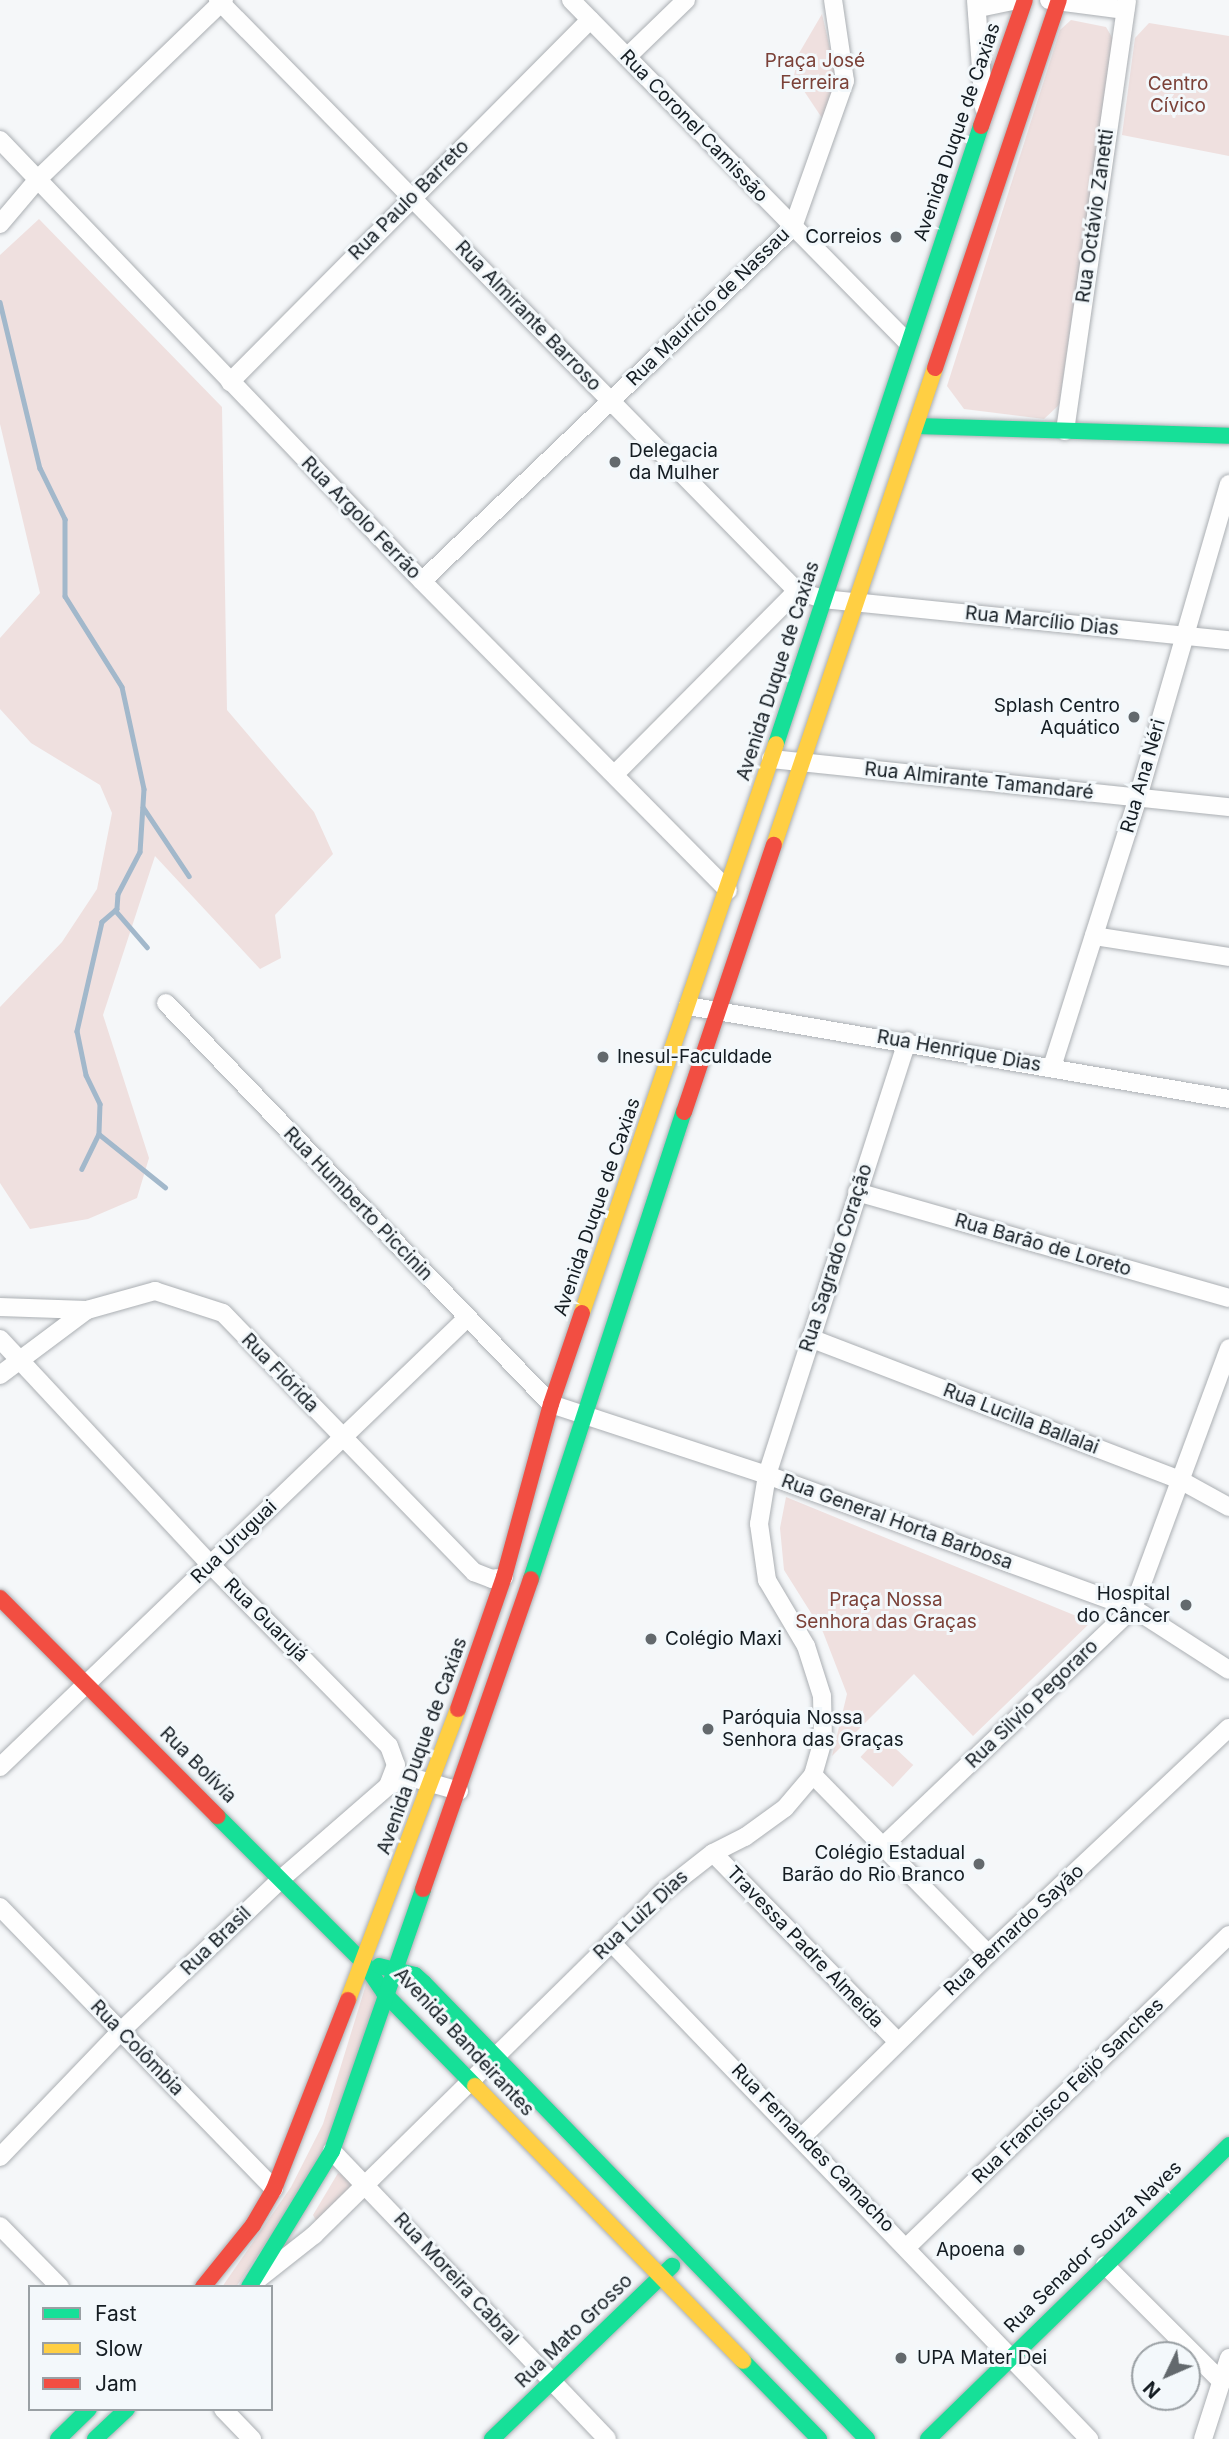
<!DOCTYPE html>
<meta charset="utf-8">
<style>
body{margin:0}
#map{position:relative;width:1229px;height:2439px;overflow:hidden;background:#f5f7f9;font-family:Inter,sans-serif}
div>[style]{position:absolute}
.green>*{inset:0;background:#efe0df;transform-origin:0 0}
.stream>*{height:4.5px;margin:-2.25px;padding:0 2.25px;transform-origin:2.25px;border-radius:2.25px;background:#a2b8cb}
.roads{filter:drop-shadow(0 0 2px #abafb3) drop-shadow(0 0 2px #abafb3)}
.street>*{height:18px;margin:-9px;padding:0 9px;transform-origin:9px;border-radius:9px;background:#fefefe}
.fast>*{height:16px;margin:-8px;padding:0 8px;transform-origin:8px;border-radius:8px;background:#16e098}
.slow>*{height:16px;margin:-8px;padding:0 8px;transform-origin:8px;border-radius:8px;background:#ffcf43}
.jam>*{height:16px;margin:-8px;padding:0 8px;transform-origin:8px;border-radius:8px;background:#f24e42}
.dots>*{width:19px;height:19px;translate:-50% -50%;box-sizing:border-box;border:4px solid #f3f8fb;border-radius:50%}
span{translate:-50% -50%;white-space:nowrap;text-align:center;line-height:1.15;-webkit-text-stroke:6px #f3f8fb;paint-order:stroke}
.park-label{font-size:19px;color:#7b4138}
.street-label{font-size:19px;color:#141c22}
.poi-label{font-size:19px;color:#141c22}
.right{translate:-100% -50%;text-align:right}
.left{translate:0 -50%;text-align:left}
.legend{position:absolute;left:28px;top:2285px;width:245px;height:126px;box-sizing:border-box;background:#f3f8fb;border:2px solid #9aa0a4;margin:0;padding:9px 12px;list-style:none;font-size:21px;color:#141c22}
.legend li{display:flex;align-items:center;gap:14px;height:35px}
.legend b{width:35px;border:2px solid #9aa0a4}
.north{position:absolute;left:1131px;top:2341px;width:70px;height:70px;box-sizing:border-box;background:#f3f8fb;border:2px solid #9aa0a4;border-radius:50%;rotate:226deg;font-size:19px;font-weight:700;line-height:28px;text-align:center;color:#141c22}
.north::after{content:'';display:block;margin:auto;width:24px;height:32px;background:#63696d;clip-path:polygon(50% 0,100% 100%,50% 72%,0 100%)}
</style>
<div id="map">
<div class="green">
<i style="clip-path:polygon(822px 14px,837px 79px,822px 118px,794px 76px,798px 55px)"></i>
<i style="clip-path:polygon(1071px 20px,1106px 27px,1113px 39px,1059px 405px,1044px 419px,964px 409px,947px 386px,1060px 30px)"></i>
<i style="clip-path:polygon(1149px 23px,1229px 36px,1229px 156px,1122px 135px,1135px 38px)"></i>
<i style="clip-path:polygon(39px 219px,222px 407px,227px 710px,314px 812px,333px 854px,275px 915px,281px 958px,260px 969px,155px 856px,103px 1015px,149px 1158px,137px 1198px,88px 1219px,30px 1229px,0 1183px,0 1007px,62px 942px,97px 889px,112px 813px,100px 785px,31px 743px,0 709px,0 638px,40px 593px,0 424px,0 255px)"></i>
<i style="clip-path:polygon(786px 1497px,1091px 1622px,973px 1736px,914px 1674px,832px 1756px,847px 1694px,823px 1632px,784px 1570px,780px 1528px)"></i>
<i style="left:881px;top:1735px;width:44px;height:30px;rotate:43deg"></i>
<i style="clip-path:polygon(368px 1978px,380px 1995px,321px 2163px,236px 2287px,222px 2287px,291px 2187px,323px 2124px)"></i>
<i style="clip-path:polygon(338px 2173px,348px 2177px,354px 2187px,317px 2222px,313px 2215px)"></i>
</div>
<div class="stream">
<i style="left:0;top:302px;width:171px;rotate:76.5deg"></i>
<i style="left:40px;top:468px;width:57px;rotate:63.9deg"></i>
<i style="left:65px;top:519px;width:77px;rotate:90deg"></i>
<i style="left:65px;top:596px;width:107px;rotate:57.9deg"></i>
<i style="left:122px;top:687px;width:104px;rotate:77.8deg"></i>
<i style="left:144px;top:789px;width:63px;rotate:93.6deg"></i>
<i style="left:140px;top:852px;width:47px;rotate:117.6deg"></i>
<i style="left:118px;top:894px;width:15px;rotate:94deg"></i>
<i style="left:117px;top:909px;width:20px;rotate:139deg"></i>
<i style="left:102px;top:922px;width:112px;rotate:102.9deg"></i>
<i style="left:77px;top:1031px;width:45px;rotate:78.4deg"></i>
<i style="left:86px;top:1075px;width:32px;rotate:64deg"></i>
<i style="left:100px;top:1104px;width:30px;rotate:92deg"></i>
<i style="left:99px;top:1134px;width:39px;rotate:116deg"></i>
<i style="left:143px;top:807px;width:83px;rotate:56.3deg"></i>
<i style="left:115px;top:910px;width:49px;rotate:49.1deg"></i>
<i style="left:99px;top:1134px;width:85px;rotate:38.8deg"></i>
</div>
<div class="roads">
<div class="street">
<i style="left:218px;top:0;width:827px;rotate:45.59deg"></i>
<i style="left:797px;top:591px;width:27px;rotate:17deg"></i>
<i style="left:823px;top:599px;width:408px;rotate:5.8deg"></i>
<i style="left:571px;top:0;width:479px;rotate:45.5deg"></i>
<i style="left:976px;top:0;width:108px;rotate:85.8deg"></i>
<i style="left:1049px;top:0;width:77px;rotate:7.5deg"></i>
<i style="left:979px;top:8px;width:38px;rotate:-12deg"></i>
<i style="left:627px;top:57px;width:82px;rotate:-44deg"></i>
<i style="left:0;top:140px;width:610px;rotate:46.26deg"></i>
<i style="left:422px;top:581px;width:435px;rotate:45.3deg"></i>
<i style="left:0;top:224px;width:59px;rotate:-49.8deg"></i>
<i style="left:38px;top:179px;width:258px;rotate:-43.9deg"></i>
<i style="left:230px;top:382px;width:511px;rotate:-45.16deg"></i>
<i style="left:1065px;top:431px;width:435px;rotate:-81.8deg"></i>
<i style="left:422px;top:581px;width:513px;rotate:-43.66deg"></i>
<i style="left:793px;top:227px;width:155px;rotate:-70.4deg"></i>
<i style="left:845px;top:81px;width:82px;rotate:-98.4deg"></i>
<i style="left:771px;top:759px;width:461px;rotate:6deg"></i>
<i style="left:615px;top:774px;width:258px;rotate:-45.2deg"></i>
<i style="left:1094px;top:936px;width:137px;rotate:8.8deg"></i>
<i style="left:166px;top:1003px;width:556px;rotate:46.17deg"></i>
<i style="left:551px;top:1404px;width:227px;rotate:18.2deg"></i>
<i style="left:767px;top:1475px;width:389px;rotate:20deg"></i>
<i style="left:1133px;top:1608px;width:114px;rotate:32.9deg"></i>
<i style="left:688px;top:1006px;width:549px;rotate:9.75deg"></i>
<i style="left:1052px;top:1067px;width:283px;rotate:-72.3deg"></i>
<i style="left:1138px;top:797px;width:326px;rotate:-73.8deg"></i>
<i style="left:857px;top:1192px;width:387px;rotate:15.9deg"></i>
<i style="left:0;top:1307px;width:87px;rotate:2deg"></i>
<i style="left:810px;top:1338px;width:396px;rotate:21deg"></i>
<i style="left:1180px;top:1480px;width:56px;rotate:28.9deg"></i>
<i style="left:0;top:1339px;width:308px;rotate:47deg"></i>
<i style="left:210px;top:1564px;width:255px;rotate:45.5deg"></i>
<i style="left:389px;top:1746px;width:20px;rotate:70deg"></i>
<i style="left:396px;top:1765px;width:22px;rotate:111deg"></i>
<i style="left:0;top:1375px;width:109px;rotate:-36.8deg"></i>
<i style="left:87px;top:1310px;width:71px;rotate:-15.6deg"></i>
<i style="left:155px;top:1291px;width:71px;rotate:17.9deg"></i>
<i style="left:223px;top:1313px;width:361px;rotate:45.9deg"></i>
<i style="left:474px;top:1572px;width:19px;rotate:21deg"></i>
<i style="left:492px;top:1579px;width:12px;rotate:-9deg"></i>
<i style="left:0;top:1767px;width:649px;rotate:-43.88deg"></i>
<i style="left:813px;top:1775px;width:250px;rotate:45.6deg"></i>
<i style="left:883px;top:1846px;width:345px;rotate:-43.6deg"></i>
<i style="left:1133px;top:1608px;width:277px;rotate:-69.7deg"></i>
<i style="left:713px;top:1853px;width:263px;rotate:45.6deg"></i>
<i style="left:0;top:1907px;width:393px;rotate:45.8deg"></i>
<i style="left:611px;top:1942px;width:690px;rotate:46.12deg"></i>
<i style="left:802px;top:2137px;width:261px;rotate:-44.5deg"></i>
<i style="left:988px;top:1954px;width:330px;rotate:-43.2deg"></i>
<i style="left:332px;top:2151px;width:398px;rotate:46.3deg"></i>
<i style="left:0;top:2157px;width:175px;rotate:-46.2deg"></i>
<i style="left:121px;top:2031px;width:221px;rotate:-43.5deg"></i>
<i style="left:281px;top:1879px;width:142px;rotate:-41deg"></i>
<i style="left:388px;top:1786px;width:24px;rotate:-22deg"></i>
<i style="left:410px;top:1777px;width:51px;rotate:15.9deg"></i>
<i style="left:0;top:2226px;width:86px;rotate:45.5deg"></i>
<i style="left:908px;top:2246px;width:447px;rotate:-44.1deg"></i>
<i style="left:1105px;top:2265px;width:165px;rotate:45deg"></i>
<i style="left:253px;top:2283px;width:78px;rotate:-38.2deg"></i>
<i style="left:314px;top:2235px;width:489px;rotate:-44.5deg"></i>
<i style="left:663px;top:1892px;width:63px;rotate:-38deg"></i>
<i style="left:713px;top:1853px;width:36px;rotate:-27deg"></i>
<i style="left:745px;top:1837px;width:49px;rotate:-35.9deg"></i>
<i style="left:785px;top:1808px;width:43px;rotate:-49.7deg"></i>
<i style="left:813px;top:1775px;width:36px;rotate:-74deg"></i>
<i style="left:823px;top:1740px;width:44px;rotate:-91.3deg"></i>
<i style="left:822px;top:1696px;width:52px;rotate:-107.7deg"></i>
<i style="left:806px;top:1646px;width:77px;rotate:-120.6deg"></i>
<i style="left:767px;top:1580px;width:57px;rotate:-98.1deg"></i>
<i style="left:759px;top:1524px;width:50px;rotate:-80.7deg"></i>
<i style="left:767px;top:1475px;width:456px;rotate:-72.1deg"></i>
<i style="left:223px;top:2409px;width:42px;rotate:46deg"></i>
<i style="left:1203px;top:2439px;width:85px;rotate:-72.2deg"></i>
</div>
<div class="fast">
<i style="left:917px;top:426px;width:312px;rotate:1.8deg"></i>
<i style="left:776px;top:744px;width:651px;rotate:-71.65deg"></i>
<i style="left:531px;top:1579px;width:491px;rotate:-71.9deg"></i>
<i style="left:217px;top:1816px;width:208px;rotate:45deg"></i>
<i style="left:364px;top:1963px;width:36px;rotate:56deg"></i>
<i style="left:384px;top:1993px;width:130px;rotate:45.6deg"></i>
<i style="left:379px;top:1966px;width:37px;rotate:14deg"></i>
<i style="left:415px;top:1975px;width:12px;rotate:42deg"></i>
<i style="left:424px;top:1983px;width:636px;rotate:45.83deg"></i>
<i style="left:249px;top:2287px;width:159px;rotate:-58.6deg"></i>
<i style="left:332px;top:2151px;width:277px;rotate:-70.8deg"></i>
<i style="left:743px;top:2361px;width:109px;rotate:45.7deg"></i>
<i style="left:58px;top:2439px;width:43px;rotate:-44.1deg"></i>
<i style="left:95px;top:2439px;width:44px;rotate:-43.2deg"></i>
<i style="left:492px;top:2439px;width:250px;rotate:-43.9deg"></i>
<i style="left:928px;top:2439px;width:421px;rotate:-44.3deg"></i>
</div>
<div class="slow">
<i style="left:774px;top:845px;width:503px;rotate:-71.35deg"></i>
<i style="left:582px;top:1313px;width:601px;rotate:-71.17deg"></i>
<i style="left:348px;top:2000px;width:311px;rotate:-69.3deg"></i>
<i style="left:475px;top:2086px;width:384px;rotate:45.7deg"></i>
</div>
<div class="jam">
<i style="left:981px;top:126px;width:133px;rotate:-70.8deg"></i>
<i style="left:935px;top:368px;width:388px;rotate:-71.4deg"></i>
<i style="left:684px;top:1112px;width:282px;rotate:-71.4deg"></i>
<i style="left:0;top:1598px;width:308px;rotate:45.1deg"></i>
<i style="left:458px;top:1709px;width:140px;rotate:-70.8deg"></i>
<i style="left:504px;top:1577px;width:179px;rotate:-74.8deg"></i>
<i style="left:551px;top:1404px;width:96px;rotate:-71.2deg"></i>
<i style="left:423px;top:1889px;width:328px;rotate:-70.8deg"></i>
<i style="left:203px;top:2287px;width:80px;rotate:-51.1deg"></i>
<i style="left:253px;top:2225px;width:42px;rotate:-59.7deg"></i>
<i style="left:274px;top:2189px;width:203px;rotate:-68.6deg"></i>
</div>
</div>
<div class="dots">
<i style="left:896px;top:237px;background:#63696d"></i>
<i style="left:615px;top:462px;background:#63696d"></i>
<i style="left:1134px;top:717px;background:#63696d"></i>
<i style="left:603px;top:1057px;background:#63696d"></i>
<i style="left:1186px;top:1605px;background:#63696d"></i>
<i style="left:651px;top:1639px;background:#63696d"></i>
<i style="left:708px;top:1729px;background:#63696d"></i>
<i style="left:979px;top:1864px;background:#63696d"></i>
<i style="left:1019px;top:2250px;background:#63696d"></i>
<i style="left:901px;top:2358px;background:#63696d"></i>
</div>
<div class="park-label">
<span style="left:815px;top:72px">Praça José<br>Ferreira</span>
<span style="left:1178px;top:95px">Centro<br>Cívico</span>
<span style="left:886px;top:1611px">Praça Nossa<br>Senhora das Graças</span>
</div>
<div class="street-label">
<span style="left:694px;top:126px;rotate:46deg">Rua Coronel Camissão</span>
<span style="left:957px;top:132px;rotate:-71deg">Avenida Duque de Caxias</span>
<span style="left:409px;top:200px;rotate:-45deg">Rua Paulo Barreto</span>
<span style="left:1095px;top:216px;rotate:-82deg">Rua Octávio Zanetti</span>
<span style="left:708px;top:307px;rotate:-44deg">Rua Maurício de Nassau</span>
<span style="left:528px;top:316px;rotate:46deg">Rua Almirante Barroso</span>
<span style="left:361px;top:518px;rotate:46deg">Rua Argolo Ferrão</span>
<span style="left:1042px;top:621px;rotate:6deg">Rua Marcílio Dias</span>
<span style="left:778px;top:671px;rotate:-72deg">Avenida Duque de Caxias</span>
<span style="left:1143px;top:776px;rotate:-74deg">Rua Ana Néri</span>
<span style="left:979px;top:781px;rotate:6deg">Rua Almirante Tamandaré</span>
<span style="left:959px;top:1051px;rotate:10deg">Rua Henrique Dias</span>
<span style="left:358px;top:1204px;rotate:46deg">Rua Humberto Piccinin</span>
<span style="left:597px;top:1207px;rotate:-71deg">Avenida Duque de Caxias</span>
<span style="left:1043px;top:1245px;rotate:16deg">Rua Barão de Loreto</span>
<span style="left:836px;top:1258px;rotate:-72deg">Rua Sagrado Coração</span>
<span style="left:280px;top:1373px;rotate:46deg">Rua Flórida</span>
<span style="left:1021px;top:1419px;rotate:21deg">Rua Lucilla Ballalai</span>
<span style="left:897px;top:1522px;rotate:20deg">Rua General Horta Barbosa</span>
<span style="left:234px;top:1542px;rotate:-44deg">Rua Uruguai</span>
<span style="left:266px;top:1620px;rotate:45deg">Rua Guarujá</span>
<span style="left:1032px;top:1704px;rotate:-44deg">Rua Silvio Pegoraro</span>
<span style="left:422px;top:1746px;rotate:-70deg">Avenida Duque de Caxias</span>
<span style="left:198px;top:1765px;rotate:45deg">Rua Bolívia</span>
<span style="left:641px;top:1915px;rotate:-43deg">Rua Luiz Dias</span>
<span style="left:1014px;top:1930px;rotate:-43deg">Rua Bernardo Sayão</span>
<span style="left:216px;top:1941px;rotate:-44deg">Rua Brasil</span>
<span style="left:805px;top:1947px;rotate:46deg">Travessa Padre Almeida</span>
<span style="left:464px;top:2042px;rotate:47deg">Avenida Bandeirantes</span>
<span style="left:137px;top:2048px;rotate:46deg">Rua Colômbia</span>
<span style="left:1068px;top:2091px;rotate:-44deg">Rua Francisco Feijó Sanches</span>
<span style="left:813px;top:2148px;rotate:46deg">Rua Fernandes Camacho</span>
<span style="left:1093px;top:2247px;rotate:-44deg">Rua Senador Souza Naves</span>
<span style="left:456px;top:2279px;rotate:47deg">Rua Moreira Cabral</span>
<span style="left:574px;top:2331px;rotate:-44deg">Rua Mato Grosso</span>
</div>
<div class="poi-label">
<span class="right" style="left:882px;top:237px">Correios</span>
<span class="left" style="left:629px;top:462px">Delegacia<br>da Mulher</span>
<span class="right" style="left:1120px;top:717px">Splash Centro<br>Aquático</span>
<span class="left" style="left:617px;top:1057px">Inesul-Faculdade</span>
<span class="right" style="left:1170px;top:1605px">Hospital<br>do Câncer</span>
<span class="left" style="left:665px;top:1639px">Colégio Maxi</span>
<span class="left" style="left:722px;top:1729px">Paróquia Nossa<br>Senhora das Graças</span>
<span class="right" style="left:965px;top:1864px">Colégio Estadual<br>Barão do Rio Branco</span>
<span class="right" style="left:1005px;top:2250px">Apoena</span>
<span class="left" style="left:917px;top:2358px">UPA Mater Dei</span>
</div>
<ul class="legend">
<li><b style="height:9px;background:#16e098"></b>Fast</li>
<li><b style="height:9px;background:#ffcf43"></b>Slow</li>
<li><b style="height:9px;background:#f24e42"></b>Jam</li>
</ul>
<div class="north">N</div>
</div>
